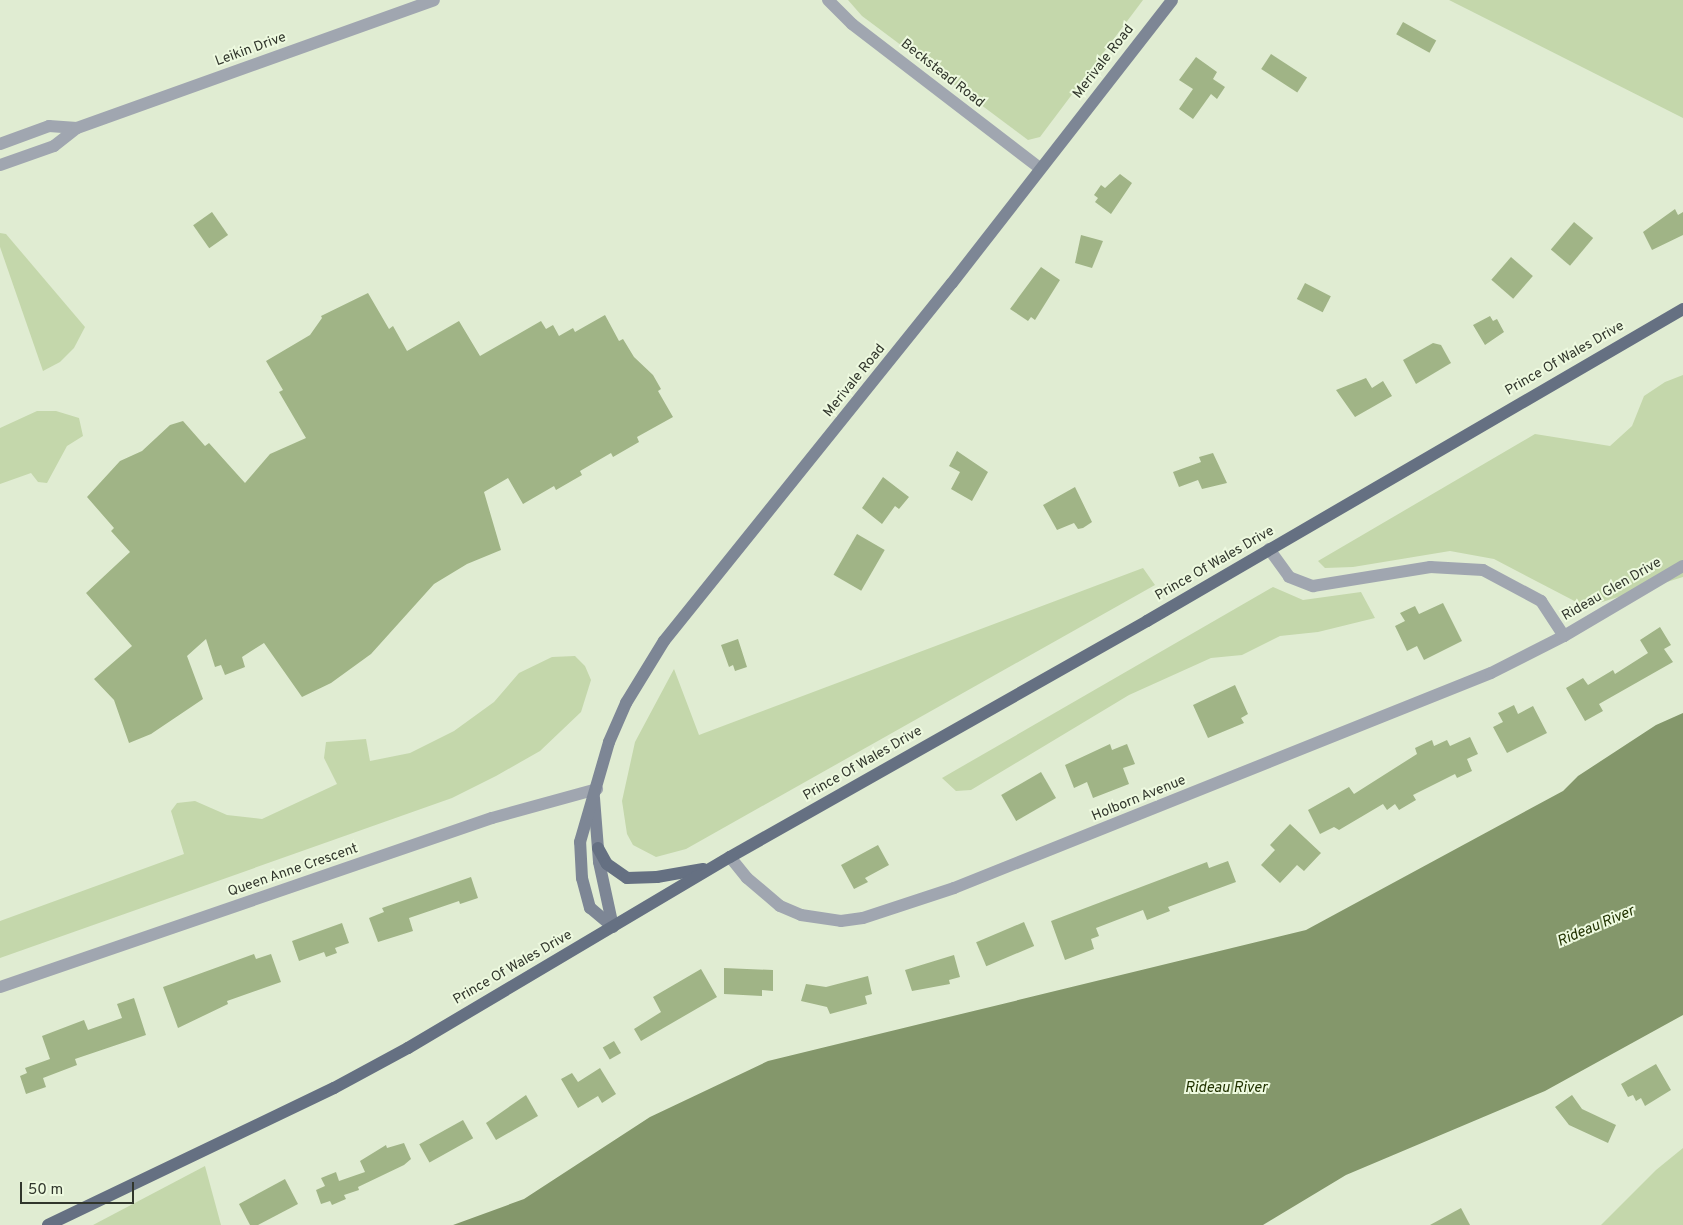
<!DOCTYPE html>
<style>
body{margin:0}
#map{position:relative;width:1683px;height:1225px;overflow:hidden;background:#e0ecd2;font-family:Overpass,sans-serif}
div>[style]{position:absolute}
.green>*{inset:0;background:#c4d7ab}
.water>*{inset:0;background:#84976b}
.building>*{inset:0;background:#a0b486;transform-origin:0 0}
.minor>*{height:12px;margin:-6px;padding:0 6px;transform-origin:6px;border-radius:6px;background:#a0a6b0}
.tertiary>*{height:12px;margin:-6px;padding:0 6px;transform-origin:6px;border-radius:6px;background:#a0a6b0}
.secondary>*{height:12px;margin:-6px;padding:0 6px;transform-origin:6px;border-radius:6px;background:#7d8695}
.primary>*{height:12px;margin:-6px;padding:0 6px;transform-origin:6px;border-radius:6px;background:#657082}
span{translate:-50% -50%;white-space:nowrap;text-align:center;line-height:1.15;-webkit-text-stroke:4px #edf9df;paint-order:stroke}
.street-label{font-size:14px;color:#31362c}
.water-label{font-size:15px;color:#213200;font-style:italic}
.scale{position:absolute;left:20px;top:1182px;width:114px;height:22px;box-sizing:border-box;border:2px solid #31362c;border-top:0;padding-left:6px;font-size:15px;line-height:18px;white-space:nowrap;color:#31362c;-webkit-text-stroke:4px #edf9df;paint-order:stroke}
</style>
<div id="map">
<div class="green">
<i style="clip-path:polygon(848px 0,1143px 0,1040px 137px,1028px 140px,862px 16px)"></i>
<i style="clip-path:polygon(1449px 0,1683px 0,1683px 118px)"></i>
<i style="clip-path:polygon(0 233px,6px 234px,85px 327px,74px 348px,60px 362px,43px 371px,0 247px)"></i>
<i style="clip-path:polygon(1683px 375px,1683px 577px,1586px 607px,1494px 559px,1450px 551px,1353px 567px,1325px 568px,1318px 561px,1535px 434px,1610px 446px,1632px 426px,1644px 396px,1665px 382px)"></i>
<i style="clip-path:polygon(37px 411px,56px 411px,79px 418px,83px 436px,67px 446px,47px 483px,38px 482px,31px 473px,0 484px,0 428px)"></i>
<i style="clip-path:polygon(1143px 568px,1155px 585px,686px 849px,656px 857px,633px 845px,627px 834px,622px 801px,635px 742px,674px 669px,699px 735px)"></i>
<i style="clip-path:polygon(1273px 587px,1303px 600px,1361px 592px,1375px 618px,1318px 632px,1280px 636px,1242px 655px,1211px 658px,1129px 695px,971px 790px,956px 791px,942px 778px)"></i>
<i style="clip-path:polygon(575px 656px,585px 666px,591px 680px,581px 712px,540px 751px,496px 776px,452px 798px,0 958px,0 921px,184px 854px,171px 811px,177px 803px,195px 801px,227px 815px,262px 819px,337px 784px,324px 758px,326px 742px,366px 739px,370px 761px,410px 753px,454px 731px,494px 702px,519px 673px,552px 657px)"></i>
<i style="clip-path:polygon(1683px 1148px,1683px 1225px,1601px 1225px,1656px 1170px)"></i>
<i style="clip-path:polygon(205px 1166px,221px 1225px,93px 1225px)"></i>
</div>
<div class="water">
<i style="clip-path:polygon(1683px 713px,1683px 1015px,1545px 1091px,1346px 1175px,1263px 1225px,453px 1225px,524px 1199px,650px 1117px,768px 1061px,1306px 930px,1563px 791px,1578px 776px,1656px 725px)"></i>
</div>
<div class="building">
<i style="left:1403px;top:22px;width:38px;height:14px;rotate:29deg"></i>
<i style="left:1271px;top:54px;width:43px;height:18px;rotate:33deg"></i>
<i style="clip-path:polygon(1196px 57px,1217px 72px,1213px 79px,1225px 87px,1217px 99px,1211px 94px,1193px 119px,1179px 109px,1193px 89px,1179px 80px)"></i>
<i style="clip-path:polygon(1120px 174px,1132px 183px,1111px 214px,1095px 202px,1098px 198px,1094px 195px,1101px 185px,1105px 188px)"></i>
<i style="clip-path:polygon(1675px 209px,1678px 215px,1683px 212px,1683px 235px,1652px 250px,1643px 232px)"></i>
<i style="left:212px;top:212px;width:28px;height:23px;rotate:55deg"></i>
<i style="left:1574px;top:222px;width:25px;height:36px;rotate:40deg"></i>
<i style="clip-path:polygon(1081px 235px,1103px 241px,1092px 268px,1075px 263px)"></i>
<i style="left:1511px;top:257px;width:29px;height:30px;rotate:41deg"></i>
<i style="clip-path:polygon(1041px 267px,1060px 280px,1035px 320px,1031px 317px,1028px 321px,1010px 309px)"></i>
<i style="left:1305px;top:283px;width:29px;height:18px;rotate:27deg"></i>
<i style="clip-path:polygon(368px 293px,389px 329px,393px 326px,407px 351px,459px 321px,480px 356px,541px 321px,546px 329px,553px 325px,559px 336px,573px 328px,575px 332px,605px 315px,619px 341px,623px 339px,634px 357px,653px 375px,661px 389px,658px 391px,673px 417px,637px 437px,639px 442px,613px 457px,611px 453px,580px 471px,582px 475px,556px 490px,554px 486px,523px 504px,508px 478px,484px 492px,501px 550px,467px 564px,434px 584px,371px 654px,331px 683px,302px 697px,264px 643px,242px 657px,245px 667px,225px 675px,221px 665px,215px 667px,206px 639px,187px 656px,203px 699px,151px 734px,129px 743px,114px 700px,94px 679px,132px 646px,86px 593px,130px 552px,111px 531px,114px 528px,87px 497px,120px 461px,142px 451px,170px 425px,183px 421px,205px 446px,209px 443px,245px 483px,270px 454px,306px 438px,279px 392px,283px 390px,266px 361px,310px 335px,322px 318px,321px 316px)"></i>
<i style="clip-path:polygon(1490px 316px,1493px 321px,1497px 319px,1504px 332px,1485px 345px,1473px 325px)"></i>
<i style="clip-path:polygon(1433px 343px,1441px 345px,1451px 363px,1416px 384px,1403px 360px)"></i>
<i style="clip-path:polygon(1366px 378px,1372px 388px,1383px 381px,1392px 396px,1355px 417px,1336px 390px)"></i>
<i style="clip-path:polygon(957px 451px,988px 472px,972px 501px,951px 489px,960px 472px,949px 466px)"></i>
<i style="clip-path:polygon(1213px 453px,1227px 483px,1202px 489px,1198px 480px,1179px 487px,1173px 472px,1201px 462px,1199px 457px)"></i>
<i style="clip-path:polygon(883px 477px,909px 497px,899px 509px,895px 506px,882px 524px,862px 508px)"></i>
<i style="clip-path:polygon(1075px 487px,1092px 522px,1083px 528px,1078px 529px,1074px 523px,1057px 530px,1043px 505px)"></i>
<i style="left:857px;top:534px;width:32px;height:47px;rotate:30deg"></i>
<i style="clip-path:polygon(1443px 603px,1462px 641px,1424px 660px,1417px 646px,1407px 651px,1395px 626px,1405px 621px,1400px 613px,1415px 606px,1419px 614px)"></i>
<i style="clip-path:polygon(1660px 627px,1671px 645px,1664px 649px,1673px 662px,1599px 704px,1603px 711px,1585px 721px,1566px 688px,1583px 678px,1588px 685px,1613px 670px,1615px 674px,1648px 653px,1640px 640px)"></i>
<i style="clip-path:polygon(738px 639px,747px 667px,735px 671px,733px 665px,729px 667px,721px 645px)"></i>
<i style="clip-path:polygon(1235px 685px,1248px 714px,1241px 718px,1244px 723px,1208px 738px,1193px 705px)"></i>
<i style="clip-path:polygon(1514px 705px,1518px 714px,1533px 706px,1547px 733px,1507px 753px,1493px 727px,1503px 722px,1498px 713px)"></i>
<i style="clip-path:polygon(1470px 737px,1478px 754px,1467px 759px,1472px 771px,1457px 778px,1455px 774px,1413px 795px,1416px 800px,1399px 810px,1395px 804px,1387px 810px,1383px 804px,1339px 830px,1334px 827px,1320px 834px,1308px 810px,1349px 787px,1354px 794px,1417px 754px,1415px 748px,1432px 740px,1434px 746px,1447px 740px,1450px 746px)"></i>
<i style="clip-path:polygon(1110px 744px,1112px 750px,1127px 744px,1135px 764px,1123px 768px,1129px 784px,1093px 798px,1087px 782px,1074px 788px,1065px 765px)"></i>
<i style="left:1041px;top:772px;width:30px;height:46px;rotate:60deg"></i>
<i style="clip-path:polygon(1290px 824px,1321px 853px,1304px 871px,1297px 865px,1280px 883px,1261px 865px,1275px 850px,1270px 845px)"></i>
<i style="clip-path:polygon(878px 845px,889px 865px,865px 878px,868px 882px,854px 889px,841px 865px)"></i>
<i style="clip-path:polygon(1228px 861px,1236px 882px,1168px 907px,1170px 911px,1147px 920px,1143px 910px,1096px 928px,1099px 936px,1091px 939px,1094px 949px,1065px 960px,1051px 921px,1207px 862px,1209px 868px)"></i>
<i style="clip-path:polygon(471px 877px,478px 898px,460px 904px,459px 901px,409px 918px,413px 931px,378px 942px,369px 918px,384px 912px,382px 908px)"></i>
<i style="left:1024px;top:922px;width:26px;height:52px;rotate:67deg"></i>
<i style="clip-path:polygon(342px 923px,349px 943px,335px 948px,337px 953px,326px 957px,324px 952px,299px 961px,292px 941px)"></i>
<i style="clip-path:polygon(254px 954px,256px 959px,271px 954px,281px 982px,227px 1001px,228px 1004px,178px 1028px,163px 987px)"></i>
<i style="clip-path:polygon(954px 955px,960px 977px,949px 980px,950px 984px,912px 991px,905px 970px)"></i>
<i style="clip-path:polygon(724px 968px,773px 970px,773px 991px,762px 990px,762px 996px,724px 994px)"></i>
<i style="clip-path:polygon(701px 969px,717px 997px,641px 1041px,634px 1029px,661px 1012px,653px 997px)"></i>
<i style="clip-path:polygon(868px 976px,872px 994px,865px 996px,867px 1004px,830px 1014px,827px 1007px,801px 1001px,806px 984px,826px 987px)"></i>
<i style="clip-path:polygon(134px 998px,146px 1035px,75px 1059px,77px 1065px,43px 1078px,46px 1087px,26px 1094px,20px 1076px,27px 1073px,25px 1068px,50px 1059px,42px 1036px,84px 1020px,88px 1030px,122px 1018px,117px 1004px)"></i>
<i style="left:614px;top:1041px;width:14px;height:13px;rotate:60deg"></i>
<i style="clip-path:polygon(1656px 1064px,1671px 1090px,1645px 1106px,1641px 1098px,1636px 1101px,1633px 1095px,1628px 1097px,1621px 1084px)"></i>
<i style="clip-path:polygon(600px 1068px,616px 1094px,602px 1103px,598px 1096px,578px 1108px,561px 1079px,572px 1073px,578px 1082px)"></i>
<i style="clip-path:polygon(526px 1095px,538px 1116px,496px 1140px,486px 1123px)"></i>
<i style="clip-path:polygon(1572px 1095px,1582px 1109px,1616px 1125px,1608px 1143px,1569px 1125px,1555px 1107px)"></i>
<i style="left:463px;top:1120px;width:21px;height:50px;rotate:61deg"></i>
<i style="clip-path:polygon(404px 1143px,411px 1159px,404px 1165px,358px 1187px,359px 1190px,344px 1195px,346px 1199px,332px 1205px,330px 1201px,321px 1204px,316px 1190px,325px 1186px,321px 1178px,336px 1172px,339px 1181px,365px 1172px,360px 1161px,386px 1145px,387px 1148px)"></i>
<i style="clip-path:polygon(285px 1179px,298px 1204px,258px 1225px,250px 1225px,239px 1204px)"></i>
<i style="clip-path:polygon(1461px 1208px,1470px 1225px,1430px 1225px)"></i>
</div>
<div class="minor">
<i style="left:1269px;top:549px;width:34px;rotate:54deg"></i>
<i style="left:1289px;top:577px;width:26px;rotate:21deg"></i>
<i style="left:1313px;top:586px;width:119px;rotate:-9.2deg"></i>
<i style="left:1430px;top:567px;width:53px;rotate:3.2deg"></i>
<i style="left:1483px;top:570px;width:66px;rotate:28.1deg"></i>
<i style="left:1541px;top:601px;width:42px;rotate:56.7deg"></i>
<i style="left:730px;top:857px;width:27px;rotate:51deg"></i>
<i style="left:747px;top:878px;width:43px;rotate:40.3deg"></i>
<i style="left:780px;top:906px;width:23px;rotate:23deg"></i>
<i style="left:801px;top:915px;width:40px;rotate:8.5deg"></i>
<i style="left:841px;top:921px;width:22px;rotate:-8deg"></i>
<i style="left:863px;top:918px;width:96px;rotate:-18.2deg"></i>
<i style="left:954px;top:888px;width:578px;rotate:-21.82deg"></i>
<i style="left:1491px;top:673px;width:82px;rotate:-26.9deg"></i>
<i style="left:1564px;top:636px;width:138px;rotate:-30.5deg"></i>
<i style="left:0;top:987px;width:520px;rotate:-18.96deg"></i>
<i style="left:492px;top:818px;width:109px;rotate:-15.4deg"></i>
</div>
<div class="tertiary">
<i style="left:828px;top:0;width:34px;rotate:45deg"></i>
<i style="left:852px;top:24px;width:237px;rotate:37.5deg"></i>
<i style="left:0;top:144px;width:52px;rotate:-20.2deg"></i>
<i style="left:49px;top:126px;width:28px;rotate:4deg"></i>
<i style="left:0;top:165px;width:57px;rotate:-19.4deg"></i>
<i style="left:54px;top:146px;width:29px;rotate:-38deg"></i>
<i style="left:77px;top:128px;width:379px;rotate:-19.7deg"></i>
</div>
<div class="secondary">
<i style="left:594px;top:798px;width:64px;rotate:85.5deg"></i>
<i style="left:599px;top:862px;width:66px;rotate:77.8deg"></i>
<i style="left:613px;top:927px;width:30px;rotate:-140deg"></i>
<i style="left:590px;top:908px;width:31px;rotate:-105deg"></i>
<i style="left:582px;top:878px;width:36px;rotate:-93deg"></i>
<i style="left:580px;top:842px;width:104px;rotate:-73.8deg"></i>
<i style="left:609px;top:742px;width:43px;rotate:-66.4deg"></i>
<i style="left:626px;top:703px;width:73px;rotate:-58.5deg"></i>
<i style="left:664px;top:641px;width:459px;rotate:-51.2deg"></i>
<i style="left:952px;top:283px;width:358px;rotate:-52.1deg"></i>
</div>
<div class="primary">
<i style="left:598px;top:848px;width:18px;rotate:61deg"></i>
<i style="left:607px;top:864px;width:24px;rotate:35deg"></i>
<i style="left:627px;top:878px;width:30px;rotate:-2deg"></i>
<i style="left:657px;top:877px;width:47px;rotate:-9.9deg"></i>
<i style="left:48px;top:1225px;width:317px;rotate:-25.6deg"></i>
<i style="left:334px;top:1088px;width:84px;rotate:-28.4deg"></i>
<i style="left:408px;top:1048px;width:374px;rotate:-30.7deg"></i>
<i style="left:730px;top:857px;width:479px;rotate:-29.5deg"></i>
<i style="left:1147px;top:621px;width:620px;rotate:-30.2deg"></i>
</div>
<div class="street-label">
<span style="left:251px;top:50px;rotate:-20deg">Leikin Drive</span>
<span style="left:1104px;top:62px;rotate:-52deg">Merivale Road</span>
<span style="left:942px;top:74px;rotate:38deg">Beckstead Road</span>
<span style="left:1565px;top:359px;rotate:-30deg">Prince Of Wales Drive</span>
<span style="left:855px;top:381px;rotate:-51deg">Merivale Road</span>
<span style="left:1215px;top:564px;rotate:-30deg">Prince Of Wales Drive</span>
<span style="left:1612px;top:590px;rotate:-30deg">Rideau Glen Drive</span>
<span style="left:863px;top:764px;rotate:-30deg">Prince Of Wales Drive</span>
<span style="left:1139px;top:799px;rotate:-22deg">Holborn Avenue</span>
<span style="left:293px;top:871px;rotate:-19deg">Queen Anne Crescent</span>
<span style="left:513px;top:968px;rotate:-30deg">Prince Of Wales Drive</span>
</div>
<div class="water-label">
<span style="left:1596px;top:927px;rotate:-23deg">Rideau River</span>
<span style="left:1226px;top:1089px">Rideau River</span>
</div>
<div class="scale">50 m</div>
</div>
